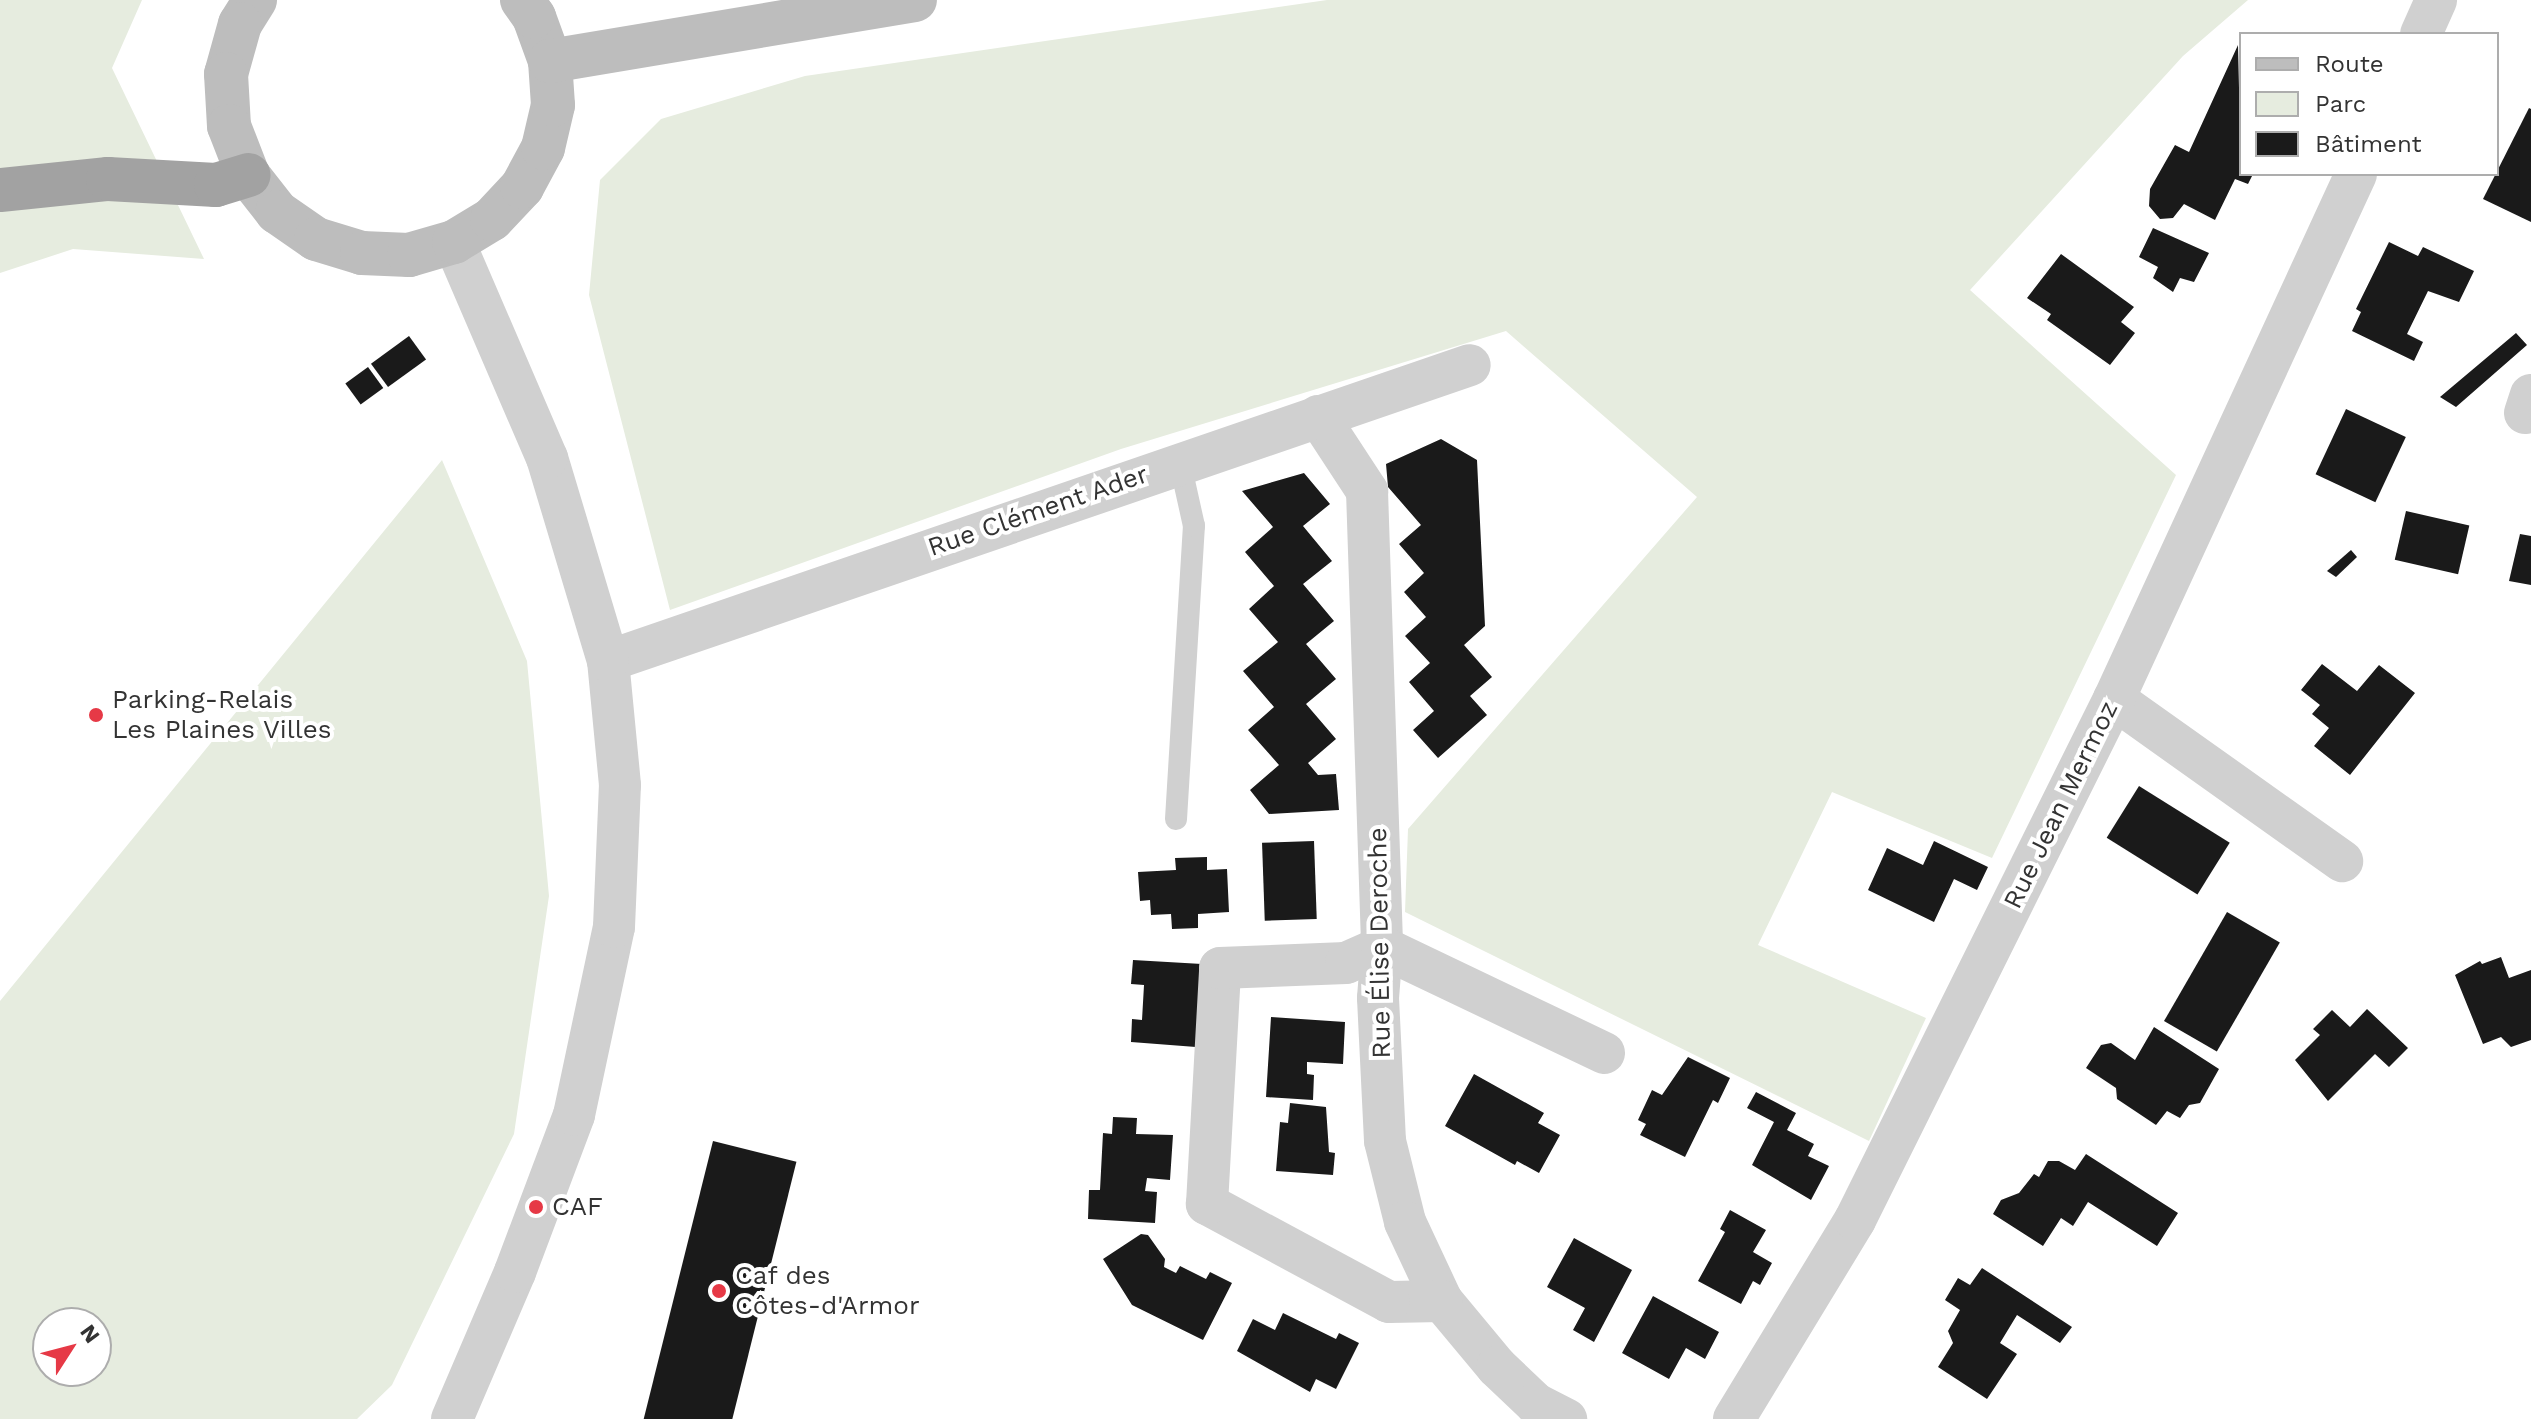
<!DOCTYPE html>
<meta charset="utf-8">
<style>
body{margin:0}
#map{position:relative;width:2531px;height:1419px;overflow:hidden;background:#fff;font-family:"Work Sans",sans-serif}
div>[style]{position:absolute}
.green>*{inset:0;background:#e6ecdf}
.building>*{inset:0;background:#1a1a1a;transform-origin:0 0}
.service>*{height:22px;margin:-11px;padding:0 11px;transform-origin:11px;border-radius:11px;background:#d0d0d0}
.minor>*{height:42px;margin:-21px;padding:0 21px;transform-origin:21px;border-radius:21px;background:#d0d0d0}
.secondary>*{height:44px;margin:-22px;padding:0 22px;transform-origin:22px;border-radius:22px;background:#bdbdbd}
.trunk>*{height:44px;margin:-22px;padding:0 22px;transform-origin:22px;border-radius:22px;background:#a2a2a2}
.dots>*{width:22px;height:22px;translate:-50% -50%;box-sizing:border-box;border:4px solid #fff;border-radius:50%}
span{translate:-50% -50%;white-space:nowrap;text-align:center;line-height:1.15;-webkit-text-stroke:8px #fff;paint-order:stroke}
.street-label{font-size:26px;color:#333}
.poi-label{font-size:26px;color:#333}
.left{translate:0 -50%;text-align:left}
.legend{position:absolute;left:2239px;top:32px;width:260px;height:144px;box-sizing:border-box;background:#fff;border:2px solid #adadad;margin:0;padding:10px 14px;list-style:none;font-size:24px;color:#333}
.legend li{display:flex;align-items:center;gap:16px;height:40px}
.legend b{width:40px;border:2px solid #adadad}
.north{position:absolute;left:32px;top:1307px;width:80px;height:80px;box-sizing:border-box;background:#fff;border:2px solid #adadad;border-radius:50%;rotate:54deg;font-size:22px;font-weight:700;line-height:32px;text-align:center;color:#333}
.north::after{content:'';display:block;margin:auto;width:28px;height:36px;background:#e63946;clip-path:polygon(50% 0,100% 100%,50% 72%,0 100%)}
</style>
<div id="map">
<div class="green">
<i style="clip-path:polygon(0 0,142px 0,112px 68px,204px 259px,73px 249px,0 273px)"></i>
<i style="clip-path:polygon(1327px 0,2248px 0,2183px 56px,1970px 290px,2176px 475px,1992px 858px,1832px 792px,1758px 945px,1926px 1018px,1869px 1141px,1405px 912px,1408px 829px,1697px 497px,1506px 331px,1121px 449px,670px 610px,589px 295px,600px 180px,661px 119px,805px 76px)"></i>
<i style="clip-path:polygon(evenodd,442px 460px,527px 661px,549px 896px,514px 1134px,392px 1385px,357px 1419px,0 1419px,0 1001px,442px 460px,48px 1323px,96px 1323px,96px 1371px,48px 1371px,48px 1323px)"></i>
</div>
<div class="building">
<i style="clip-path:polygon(2238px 45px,2241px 174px,2253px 174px,2248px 184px,2235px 179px,2215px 220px,2184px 204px,2173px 218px,2160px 219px,2149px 206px,2150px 189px,2175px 145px,2189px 152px)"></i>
<i style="clip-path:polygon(2529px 108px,2531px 109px,2531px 222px,2483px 199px)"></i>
<i style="clip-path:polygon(2153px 228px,2209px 253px,2194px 282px,2180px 278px,2173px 292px,2153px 278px,2158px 267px,2139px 257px)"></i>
<i style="clip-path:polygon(2389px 242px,2418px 256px,2423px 247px,2474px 271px,2459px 302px,2428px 291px,2407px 334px,2423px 342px,2414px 361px,2352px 331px,2361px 312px,2356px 309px)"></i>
<i style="clip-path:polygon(2061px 254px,2134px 307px,2121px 322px,2135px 333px,2110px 365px,2047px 320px,2051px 314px,2027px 298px)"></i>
<i style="clip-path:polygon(2516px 333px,2527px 345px,2464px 400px,2456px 407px,2440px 397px)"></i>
<i style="left:409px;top:336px;width:29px;height:47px;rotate:54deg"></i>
<i style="left:368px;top:367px;width:26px;height:28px;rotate:54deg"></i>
<i style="left:2346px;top:409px;width:66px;height:72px;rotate:25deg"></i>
<i style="clip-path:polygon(1441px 439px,1477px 460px,1485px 626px,1464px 645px,1492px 677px,1470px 696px,1487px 715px,1438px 758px,1413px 730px,1434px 711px,1409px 682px,1430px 663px,1405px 636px,1426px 617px,1404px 592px,1424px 573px,1399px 544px,1421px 525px,1388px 487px,1386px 464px)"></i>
<i style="clip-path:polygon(1304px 473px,1330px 504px,1303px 526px,1332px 561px,1303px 584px,1334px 621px,1306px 644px,1336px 679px,1306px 704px,1336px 739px,1308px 763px,1318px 775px,1336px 774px,1339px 810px,1269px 814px,1250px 790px,1279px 765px,1248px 730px,1274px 707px,1243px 671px,1278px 642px,1249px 609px,1274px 586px,1245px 552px,1273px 527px,1242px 491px)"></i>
<i style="left:2406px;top:511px;width:65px;height:50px;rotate:13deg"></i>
<i style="clip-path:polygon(2520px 534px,2531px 536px,2531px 585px,2509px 581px)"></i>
<i style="clip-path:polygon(2351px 550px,2357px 557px,2336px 577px,2327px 571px)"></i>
<i style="clip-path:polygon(2322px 664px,2357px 691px,2379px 665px,2415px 693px,2350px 775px,2314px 746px,2329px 728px,2312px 714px,2320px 705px,2301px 690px)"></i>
<i style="left:2139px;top:786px;width:107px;height:61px;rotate:32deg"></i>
<i style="left:1314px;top:841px;width:78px;height:52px;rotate:88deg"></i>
<i style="clip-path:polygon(1934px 841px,1988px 867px,1977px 890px,1954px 879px,1934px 922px,1868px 890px,1887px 848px,1923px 865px)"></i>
<i style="clip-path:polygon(1207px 857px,1207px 870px,1227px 869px,1229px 912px,1198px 914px,1198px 928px,1172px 929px,1171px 914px,1151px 915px,1150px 900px,1140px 901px,1138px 872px,1176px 870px,1175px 858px)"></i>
<i style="left:2227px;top:912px;width:61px;height:126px;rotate:30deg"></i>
<i style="clip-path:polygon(2501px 957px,2509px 978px,2531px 970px,2531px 1040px,2511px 1047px,2501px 1037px,2483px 1044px,2455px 975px,2480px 961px,2482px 964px)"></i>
<i style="clip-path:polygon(1133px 960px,1202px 964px,1196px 1047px,1131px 1042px,1132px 1019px,1142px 1020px,1144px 985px,1131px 984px)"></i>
<i style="clip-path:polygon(2367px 1009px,2408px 1048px,2389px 1067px,2375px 1054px,2328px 1101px,2295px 1060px,2320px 1035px,2313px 1029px,2332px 1010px,2350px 1027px)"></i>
<i style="clip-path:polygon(1271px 1017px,1345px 1022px,1343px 1064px,1307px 1062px,1307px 1074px,1314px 1075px,1313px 1100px,1266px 1097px)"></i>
<i style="clip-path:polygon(2154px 1027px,2219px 1069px,2200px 1103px,2189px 1105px,2180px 1118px,2167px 1111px,2156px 1125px,2117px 1099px,2116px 1088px,2086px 1068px,2101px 1045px,2111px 1043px,2135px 1060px)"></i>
<i style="clip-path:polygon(1688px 1057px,1730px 1078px,1718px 1103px,1713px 1100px,1685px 1157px,1640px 1135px,1646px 1124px,1638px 1120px,1652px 1090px,1662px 1095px)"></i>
<i style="clip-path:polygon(1474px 1074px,1544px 1113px,1538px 1123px,1560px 1135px,1539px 1173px,1517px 1161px,1515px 1165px,1445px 1126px)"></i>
<i style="clip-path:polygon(1756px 1092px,1796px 1113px,1787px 1130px,1814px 1144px,1808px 1156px,1829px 1166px,1811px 1200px,1752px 1165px,1774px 1122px,1747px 1108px)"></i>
<i style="clip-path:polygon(1290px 1103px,1326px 1107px,1329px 1152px,1335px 1153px,1333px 1175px,1276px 1171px,1280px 1122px,1288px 1123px)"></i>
<i style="clip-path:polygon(1113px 1117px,1137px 1118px,1136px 1134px,1173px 1135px,1170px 1180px,1147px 1178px,1145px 1191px,1157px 1192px,1155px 1223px,1088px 1219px,1089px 1190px,1100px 1190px,1103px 1133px,1112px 1134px)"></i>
<i style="left:713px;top:1141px;width:86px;height:287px;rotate:14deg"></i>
<i style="clip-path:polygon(2086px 1154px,2178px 1213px,2157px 1246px,2088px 1202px,2073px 1226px,2061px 1218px,2043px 1246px,1993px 1214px,2001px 1200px,2019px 1193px,2034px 1174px,2039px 1177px,2048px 1161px,2059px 1161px,2075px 1170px)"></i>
<i style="clip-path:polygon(1730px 1210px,1766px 1230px,1753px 1252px,1772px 1263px,1760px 1285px,1753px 1281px,1741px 1304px,1698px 1281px,1725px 1232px,1720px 1229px)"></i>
<i style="clip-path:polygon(1141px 1234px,1148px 1235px,1165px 1259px,1164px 1267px,1176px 1273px,1180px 1266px,1206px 1279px,1210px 1272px,1232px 1283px,1203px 1340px,1132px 1305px,1103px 1259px)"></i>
<i style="clip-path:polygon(1574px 1238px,1632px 1270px,1594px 1342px,1573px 1330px,1585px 1308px,1547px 1287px)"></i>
<i style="clip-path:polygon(1982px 1268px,2072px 1327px,2060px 1343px,2017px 1315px,2000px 1343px,2017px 1354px,1987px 1399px,1938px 1367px,1953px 1343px,1948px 1331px,1960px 1310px,1945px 1300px,1958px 1278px,1970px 1285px)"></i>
<i style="clip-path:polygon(1653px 1296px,1719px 1332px,1705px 1359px,1686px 1348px,1669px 1379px,1622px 1353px)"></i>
<i style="clip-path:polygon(1283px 1313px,1336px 1339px,1339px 1333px,1359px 1343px,1336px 1389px,1316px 1379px,1310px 1392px,1237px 1351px,1253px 1319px,1275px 1330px)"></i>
</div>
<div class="service">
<i style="left:1176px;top:819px;width:294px;rotate:-86.5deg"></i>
<i style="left:1194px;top:526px;width:65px;rotate:-102.5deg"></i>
</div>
<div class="minor">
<i style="left:2421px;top:34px;width:37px;rotate:-66deg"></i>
<i style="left:2525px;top:413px;width:19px;rotate:-72deg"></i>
<i style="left:1318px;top:416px;width:90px;rotate:56.8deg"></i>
<i style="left:1367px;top:491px;width:456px;rotate:88.1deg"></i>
<i style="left:1382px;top:947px;width:51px;rotate:94.5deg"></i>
<i style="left:1378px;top:998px;width:143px;rotate:87.2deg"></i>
<i style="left:1385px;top:1141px;width:83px;rotate:76.1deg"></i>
<i style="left:1405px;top:1222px;width:87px;rotate:64.9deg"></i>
<i style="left:1442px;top:1301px;width:86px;rotate:50.2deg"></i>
<i style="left:1497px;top:1367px;width:54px;rotate:43.5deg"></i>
<i style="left:1536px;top:1404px;width:34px;rotate:27deg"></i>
<i style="left:608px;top:661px;width:911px;rotate:-18.95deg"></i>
<i style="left:2114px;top:699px;width:280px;rotate:35.4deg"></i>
<i style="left:1442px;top:1301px;width:53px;rotate:178.9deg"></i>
<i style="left:1389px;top:1302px;width:207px;rotate:-151.7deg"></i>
<i style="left:1207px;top:1204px;width:236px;rotate:-86.8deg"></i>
<i style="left:1220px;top:968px;width:126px;rotate:-2.3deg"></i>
<i style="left:1346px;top:963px;width:39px;rotate:-24deg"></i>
<i style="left:1382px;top:947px;width:246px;rotate:25.5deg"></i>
<i style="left:452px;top:1419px;width:160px;rotate:-66.8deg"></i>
<i style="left:515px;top:1272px;width:168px;rotate:-69.4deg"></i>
<i style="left:574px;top:1115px;width:192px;rotate:-78deg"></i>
<i style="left:614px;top:927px;width:142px;rotate:-87.6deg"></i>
<i style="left:620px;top:785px;width:125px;rotate:-95.5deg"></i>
<i style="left:608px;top:661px;width:212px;rotate:-106.7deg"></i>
<i style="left:547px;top:458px;width:235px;rotate:-113.3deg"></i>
<i style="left:1734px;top:1419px;width:233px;rotate:-58.7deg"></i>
<i style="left:1855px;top:1220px;width:582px;rotate:-63.57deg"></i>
<i style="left:2114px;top:699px;width:578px;rotate:-65.25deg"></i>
</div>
<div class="secondary">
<i style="left:255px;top:0;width:28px;rotate:122deg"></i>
<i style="left:240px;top:24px;width:52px;rotate:105.6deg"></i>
<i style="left:226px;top:74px;width:52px;rotate:86.7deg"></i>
<i style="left:229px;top:126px;width:53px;rotate:68.8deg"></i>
<i style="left:248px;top:175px;width:47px;rotate:51.9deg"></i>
<i style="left:277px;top:212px;width:47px;rotate:34.7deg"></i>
<i style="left:316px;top:239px;width:48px;rotate:16.9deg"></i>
<i style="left:362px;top:253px;width:47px;rotate:2.4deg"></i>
<i style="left:409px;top:255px;width:47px;rotate:-16.1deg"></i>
<i style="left:454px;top:242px;width:44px;rotate:-31.2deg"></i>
<i style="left:492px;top:219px;width:44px;rotate:-46.8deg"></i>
<i style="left:522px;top:187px;width:44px;rotate:-61.7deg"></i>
<i style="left:543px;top:148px;width:44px;rotate:-76.9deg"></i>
<i style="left:553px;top:105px;width:44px;rotate:-93.9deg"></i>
<i style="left:550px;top:61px;width:47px;rotate:-110deg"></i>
<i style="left:534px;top:17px;width:21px;rotate:-125deg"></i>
<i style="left:550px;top:61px;width:370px;rotate:-9.5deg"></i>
</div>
<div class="trunk">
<i style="left:0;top:190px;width:109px;rotate:-5.8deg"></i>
<i style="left:108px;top:179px;width:108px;rotate:3.2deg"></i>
<i style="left:216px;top:185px;width:34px;rotate:-17deg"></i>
</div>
<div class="dots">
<i style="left:96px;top:715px;background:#e63946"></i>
<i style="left:536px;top:1207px;background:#e63946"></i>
<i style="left:719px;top:1291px;background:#e63946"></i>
</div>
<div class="street-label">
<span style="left:1038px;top:511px;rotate:-19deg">Rue Clément Ader</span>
<span style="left:2061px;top:805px;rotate:-64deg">Rue Jean Mermoz</span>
<span style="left:1380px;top:943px;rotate:-91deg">Rue Élise Deroche</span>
</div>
<div class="poi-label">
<span class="left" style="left:112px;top:715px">Parking-Relais<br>Les Plaines Villes</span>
<span class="left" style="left:552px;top:1207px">CAF</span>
<span class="left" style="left:735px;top:1291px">Caf des<br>Côtes-d'Armor</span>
</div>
<ul class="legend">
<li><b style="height:10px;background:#bdbdbd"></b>Route</li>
<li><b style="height:22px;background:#e6ecdf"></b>Parc</li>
<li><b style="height:22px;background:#1a1a1a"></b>Bâtiment</li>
</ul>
<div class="north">N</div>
</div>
